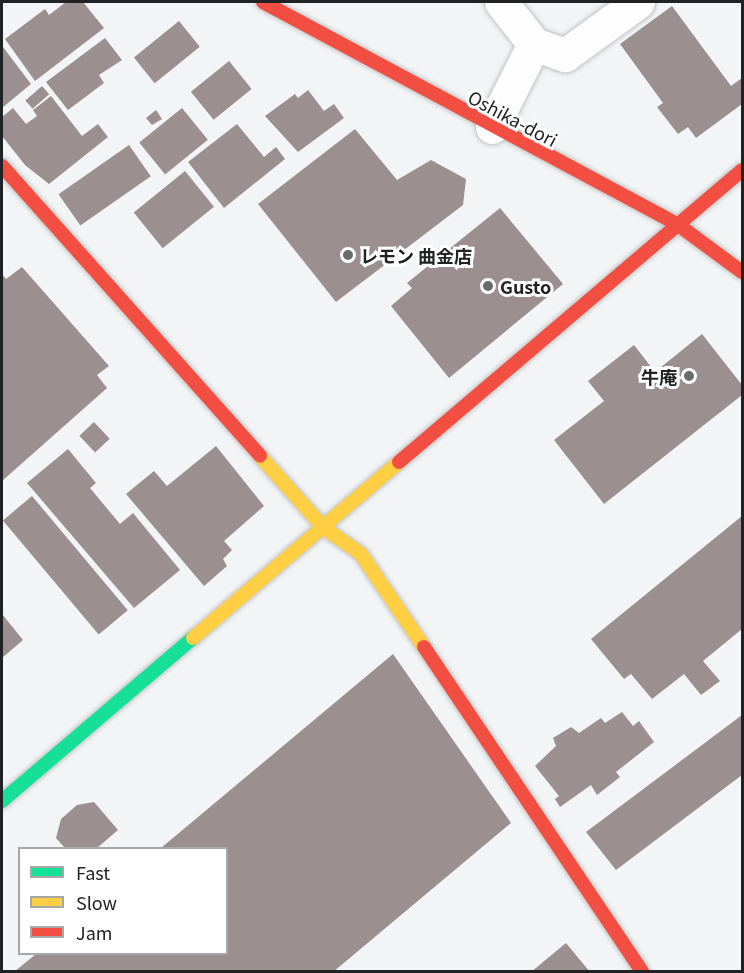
<!DOCTYPE html>
<meta charset="utf-8">
<style>
body{margin:0}
#map{position:relative;width:744px;height:973px;overflow:hidden;background:#f2f4f5;font-family:Georgia,"Noto Sans JP",serif}
div>[style]{position:absolute}
.building>*{inset:0;background:#9b8f8f;transform-origin:0 0}
.roads{filter:drop-shadow(0 0 2px #c3c4c5) drop-shadow(0 0 2px #c3c4c5)}
.street>*{height:33px;margin:-16.5px;padding:0 16.5px;transform-origin:16.5px;border-radius:16.5px;background:#fdfdfe}
.fast>*{height:14px;margin:-7px;padding:0 7px;transform-origin:7px;border-radius:7px;background:#16e098}
.slow>*{height:14px;margin:-7px;padding:0 7px;transform-origin:7px;border-radius:7px;background:#ffcf43}
.jam>*{height:14px;margin:-7px;padding:0 7px;transform-origin:7px;border-radius:7px;background:#f24e42}
.dots>*{width:16px;height:16px;translate:-50% -50%;box-sizing:border-box;border:3px solid #fff;border-radius:50%}
span{translate:-50% -50%;white-space:nowrap;text-align:center;line-height:1.15;-webkit-text-stroke:6px #fff;paint-order:stroke}
.street-label{font-size:18px;color:#212223}
.poi-label{font-size:18px;color:#212223;font-weight:700}
.left{translate:0 -50%;text-align:left}
.right{translate:-100% -50%;text-align:right}
.frame{position:absolute;inset:0;border:3px solid #212223;pointer-events:none}
.legend{position:absolute;left:18px;top:847px;width:210px;height:108px;box-sizing:border-box;background:#fff;border:2px solid #a6a7a7;margin:0;padding:8px 10px;list-style:none;font-size:18px;color:#212223}
.legend li{display:flex;align-items:center;gap:12px;height:30px}
.legend b{width:30px;border:2px solid #a6a7a7}
</style>
<div id="map">
<div class="building">
<i style="clip-path:polygon(66px 2px,83px 2px,104px 28px,35px 81px,5px 39px,45px 9px,49px 15px)"></i>
<i style="clip-path:polygon(672px 6px,731px 86px,742px 78px,742px 104px,696px 138px,688px 127px,678px 134px,657px 107px,663px 103px,620px 44px)"></i>
<i style="left:179px;top:21px;width:33px;height:58px;rotate:51deg"></i>
<i style="clip-path:polygon(105px 38px,122px 60px,99px 75px,104px 83px,68px 110px,46px 82px)"></i>
<i style="clip-path:polygon(3px 47px,31px 84px,2px 108px,2px 48px)"></i>
<i style="left:229px;top:61px;width:36px;height:49px;rotate:51deg"></i>
<i style="left:42px;top:86px;width:11px;height:22px;rotate:49deg"></i>
<i style="clip-path:polygon(308px 90px,324px 111px,334px 104px,344px 118px,298px 152px,265px 116px,295px 94px,298px 98px)"></i>
<i style="clip-path:polygon(51px 96px,82px 136px,98px 124px,108px 137px,49px 184px,25px 165px,2px 136px,2px 117px,13px 108px,26px 124px,37px 116px,33px 110px)"></i>
<i style="left:182px;top:108px;width:41px;height:55px;rotate:51deg"></i>
<i style="clip-path:polygon(156px 110px,162px 119px,152px 125px,146px 118px)"></i>
<i style="clip-path:polygon(237px 124px,264px 157px,276px 147px,285px 159px,224px 208px,188px 162px)"></i>
<i style="clip-path:polygon(355px 129px,397px 180px,431px 160px,466px 179px,463px 205px,336px 302px,258px 204px)"></i>
<i style="left:129px;top:145px;width:38px;height:86px;rotate:55deg"></i>
<i style="left:185px;top:171px;width:46px;height:66px;rotate:51deg"></i>
<i style="clip-path:polygon(500px 208px,563px 284px,449px 378px,391px 306px,412px 288px,407px 283px)"></i>
<i style="clip-path:polygon(22px 267px,109px 366px,97px 375px,107px 388px,2px 481px,2px 274px,6px 279px)"></i>
<i style="clip-path:polygon(702px 334px,742px 385px,742px 395px,604px 504px,554px 440px,604px 401px,588px 381px,634px 345px,655px 372px)"></i>
<i style="left:94px;top:422px;width:23px;height:20px;rotate:47deg"></i>
<i style="clip-path:polygon(216px 446px,264px 506px,224px 541px,232px 550px,223px 559px,227px 566px,204px 586px,126px 494px,154px 471px,167px 486px)"></i>
<i style="clip-path:polygon(68px 449px,96px 483px,90px 488px,120px 524px,133px 513px,180px 570px,134px 608px,27px 483px)"></i>
<i style="left:32px;top:496px;width:149px;height:38px;rotate:50deg"></i>
<i style="clip-path:polygon(742px 516px,742px 629px,703px 661px,720px 681px,701px 695px,684px 674px,652px 699px,631px 674px,624px 679px,591px 639px)"></i>
<i style="clip-path:polygon(2px 614px,23px 640px,2px 658px)"></i>
<i style="clip-path:polygon(393px 654px,511px 823px,333px 972px,14px 972px,36px 954px,226px 954px,226px 848px,161px 848px)"></i>
<i style="clip-path:polygon(622px 712px,633px 726px,639px 721px,654px 742px,616px 772px,620px 777px,597px 795px,591px 785px,560px 807px,555px 799px,559px 796px,535px 766px,556px 746px,553px 738px,571px 727px,579px 733px,601px 718px,605px 723px)"></i>
<i style="clip-path:polygon(742px 715px,742px 775px,616px 870px,586px 832px)"></i>
<i style="clip-path:polygon(94px 802px,118px 830px,97px 848px,65px 848px,56px 838px,61px 819px,77px 805px)"></i>
<i style="clip-path:polygon(566px 943px,590px 972px,531px 972px)"></i>
</div>
<div class="roads">
<div class="street">
<i style="left:534px;top:44px;width:33px;rotate:20deg"></i>
<i style="left:565px;top:55px;width:90px;rotate:-36deg"></i>
<i style="left:492px;top:127px;width:93px;rotate:-63.2deg"></i>
<i style="left:534px;top:44px;width:53px;rotate:-128.2deg"></i>
</div>
<div class="fast">
<i style="left:2px;top:801px;width:251px;rotate:-40.5deg"></i>
</div>
<div class="slow">
<i style="left:260px;top:456px;width:96px;rotate:48.4deg"></i>
<i style="left:324px;top:528px;width:45px;rotate:35.1deg"></i>
<i style="left:361px;top:554px;width:112px;rotate:55.9deg"></i>
<i style="left:193px;top:638px;width:271px;rotate:-40.5deg"></i>
</div>
<div class="jam">
<i style="left:263px;top:2px;width:470px;rotate:28.2deg"></i>
<i style="left:677px;top:224px;width:81px;rotate:36.4deg"></i>
<i style="left:2px;top:166px;width:388px;rotate:48.3deg"></i>
<i style="left:399px;top:462px;width:450px;rotate:-40.4deg"></i>
<i style="left:424px;top:647px;width:391px;rotate:56.1deg"></i>
</div>
</div>
<div class="dots">
<i style="left:348px;top:255px;background:#6a6c6c"></i>
<i style="left:488px;top:286px;background:#6a6c6c"></i>
<i style="left:689px;top:376px;background:#6a6c6c"></i>
</div>
<div class="street-label">
<span style="left:513px;top:118px;rotate:28deg">Oshika-dori</span>
</div>
<div class="poi-label">
<span class="left" style="left:360px;top:255px">レモン 曲金店</span>
<span class="left" style="left:500px;top:286px">Gusto</span>
<span class="right" style="left:677px;top:376px">牛庵</span>
</div>
<div class="frame"></div>
<ul class="legend">
<li><b style="height:8px;background:#16e098"></b>Fast</li>
<li><b style="height:8px;background:#ffcf43"></b>Slow</li>
<li><b style="height:8px;background:#f24e42"></b>Jam</li>
</ul>
</div>
